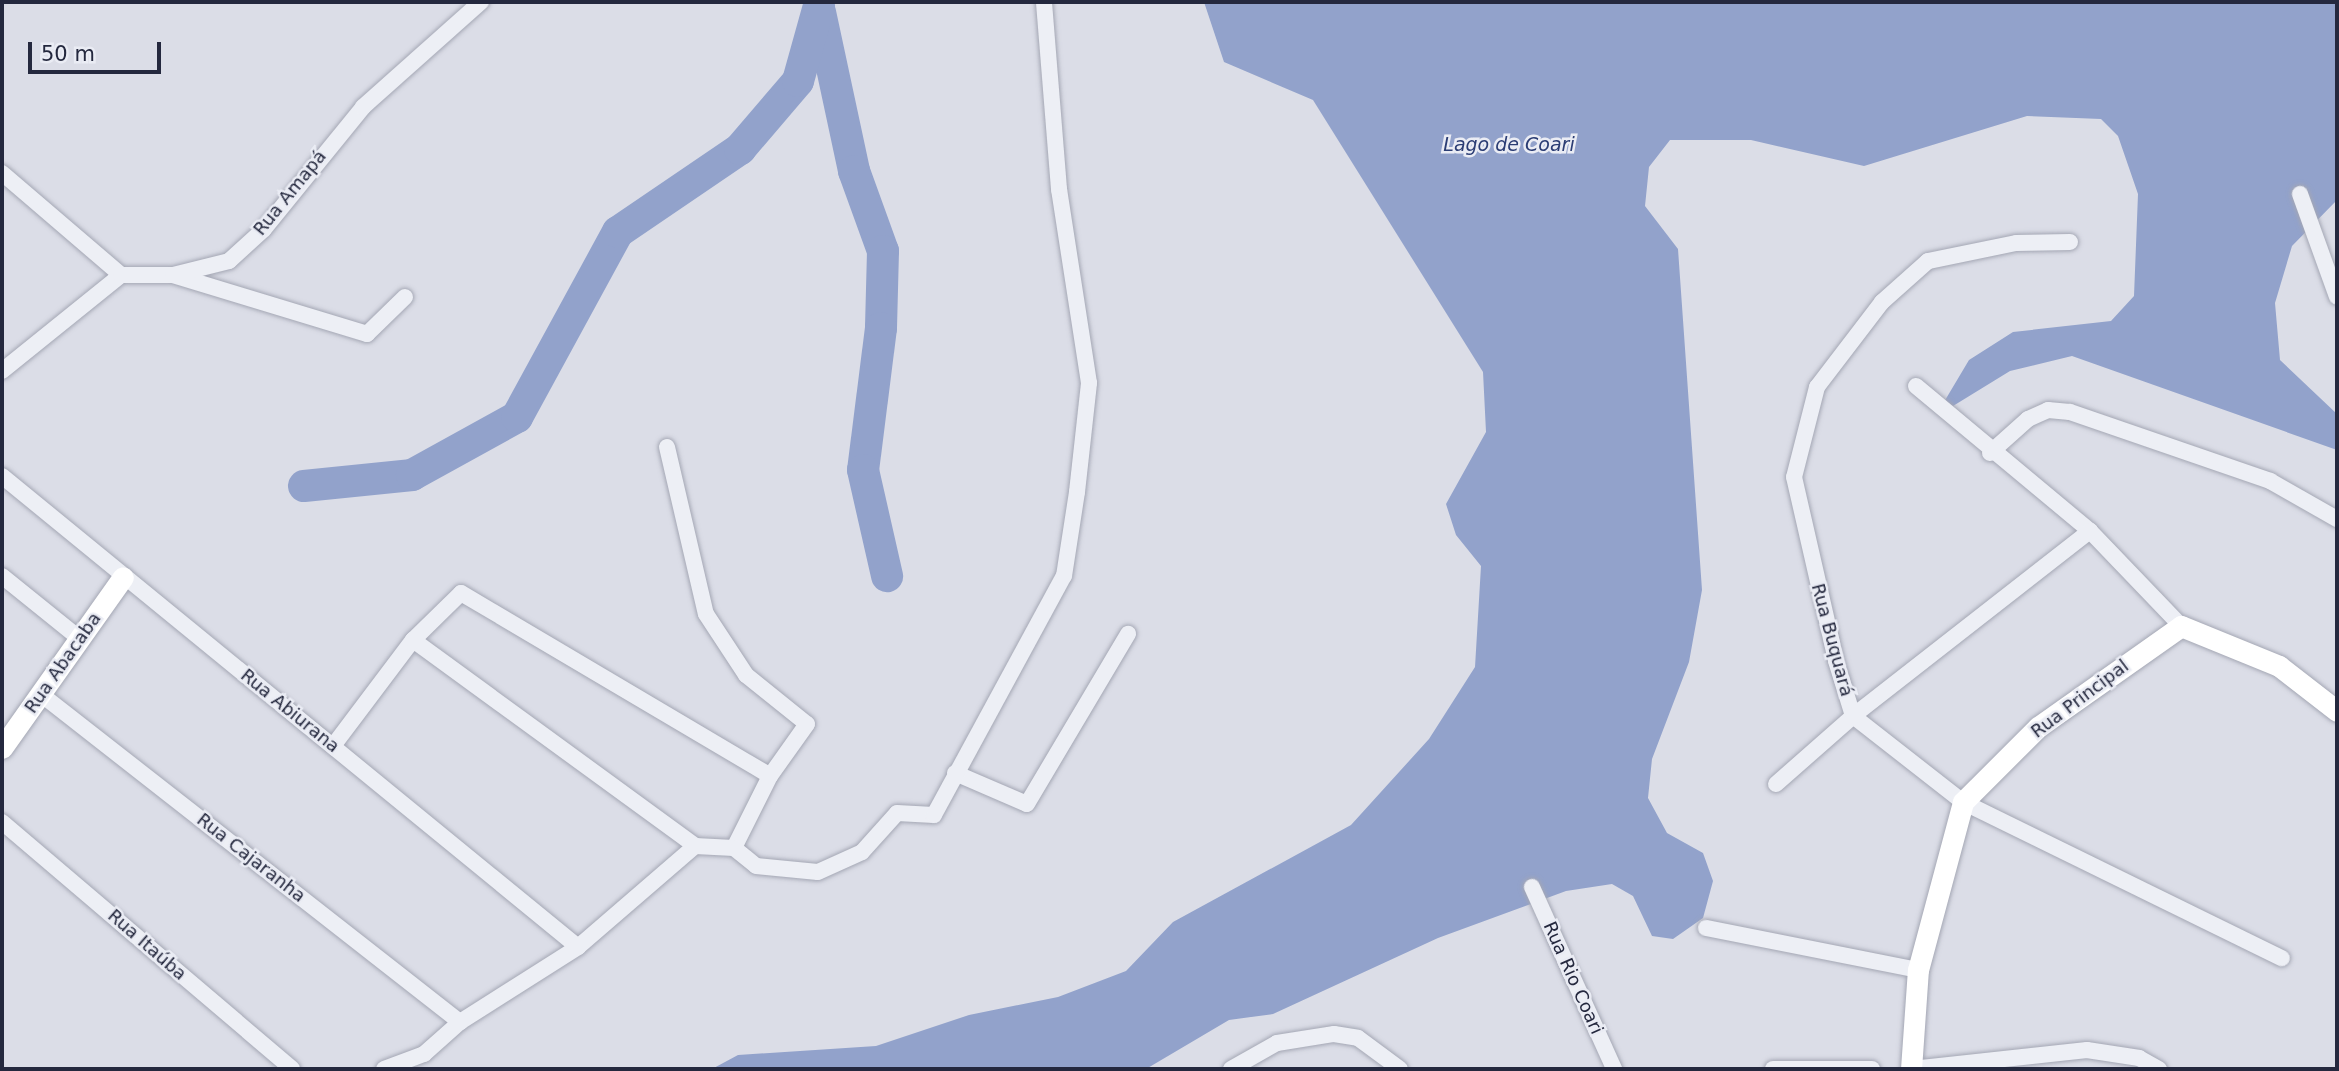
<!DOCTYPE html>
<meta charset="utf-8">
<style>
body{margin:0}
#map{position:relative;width:2339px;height:1071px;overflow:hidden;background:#dbdde7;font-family:"DejaVu Sans",sans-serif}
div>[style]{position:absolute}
.water>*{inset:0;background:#92a2cb}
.river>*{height:32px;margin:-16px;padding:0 16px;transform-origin:16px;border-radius:16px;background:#92a2cb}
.roads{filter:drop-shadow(0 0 2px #a4a7b4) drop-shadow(0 0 2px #a4a7b4)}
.street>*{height:16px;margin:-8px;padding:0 8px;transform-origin:8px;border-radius:8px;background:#edeff5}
.secondary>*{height:21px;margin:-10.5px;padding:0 10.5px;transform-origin:10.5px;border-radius:10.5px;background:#fff}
span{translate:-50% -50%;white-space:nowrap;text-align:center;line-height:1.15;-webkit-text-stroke:5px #eaecf4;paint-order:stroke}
.street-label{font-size:18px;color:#24283e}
.water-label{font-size:19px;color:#2b3d74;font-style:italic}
.frame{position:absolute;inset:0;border:4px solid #24283e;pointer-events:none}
.scale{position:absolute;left:28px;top:42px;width:133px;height:32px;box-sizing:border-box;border:4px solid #24283e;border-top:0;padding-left:9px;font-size:21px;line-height:24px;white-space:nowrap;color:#24283e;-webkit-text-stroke:5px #eaecf4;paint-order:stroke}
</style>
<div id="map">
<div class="water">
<i style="clip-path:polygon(1204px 2px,2337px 2px,2337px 200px,2292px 246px,2275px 303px,2280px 360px,2337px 414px,2337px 450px,2072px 356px,2010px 371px,1953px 406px,1944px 402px,1969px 360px,2013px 332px,2111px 321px,2134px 296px,2138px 194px,2118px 136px,2101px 119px,2027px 116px,1864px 166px,1751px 140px,1670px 140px,1649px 167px,1645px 206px,1678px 249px,1702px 590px,1689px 662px,1652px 759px,1648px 798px,1667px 833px,1703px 853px,1713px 881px,1703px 918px,1673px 939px,1652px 936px,1633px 896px,1612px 884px,1566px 891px,1438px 938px,1273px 1014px,1229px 1020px,1146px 1069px,712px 1069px,738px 1055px,876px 1046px,969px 1015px,1058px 997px,1126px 971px,1173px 922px,1351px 825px,1429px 739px,1475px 667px,1481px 566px,1456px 535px,1446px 504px,1486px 432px,1483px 372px,1313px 100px,1224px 62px)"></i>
</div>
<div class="river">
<i style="left:820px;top:12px;width:163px;rotate:77.9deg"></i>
<i style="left:854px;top:171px;width:85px;rotate:70.1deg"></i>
<i style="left:883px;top:251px;width:77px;rotate:91.5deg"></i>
<i style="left:881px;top:328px;width:143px;rotate:97.2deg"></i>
<i style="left:863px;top:470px;width:109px;rotate:77.2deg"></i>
<i style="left:304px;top:486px;width:109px;rotate:-5.8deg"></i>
<i style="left:412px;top:475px;width:120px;rotate:-28.9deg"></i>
<i style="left:517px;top:417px;width:211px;rotate:-61.4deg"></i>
<i style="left:618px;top:232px;width:148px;rotate:-34.2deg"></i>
<i style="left:740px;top:149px;width:89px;rotate:-49.5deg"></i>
<i style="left:798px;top:81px;width:78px;rotate:-74.4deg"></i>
</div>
<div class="roads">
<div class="street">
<i style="left:2px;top:173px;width:157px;rotate:40.6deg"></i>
<i style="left:2300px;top:194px;width:109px;rotate:70.2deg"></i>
<i style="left:2070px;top:242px;width:54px;rotate:178.9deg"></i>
<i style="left:2016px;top:243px;width:90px;rotate:168.4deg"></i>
<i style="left:1928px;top:261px;width:62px;rotate:138.3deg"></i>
<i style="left:1882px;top:302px;width:107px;rotate:127.4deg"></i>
<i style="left:1817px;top:387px;width:93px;rotate:104.3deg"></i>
<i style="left:1794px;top:477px;width:189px;rotate:77.1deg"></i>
<i style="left:1836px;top:661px;width:58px;rotate:72.8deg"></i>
<i style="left:1853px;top:716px;width:140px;rotate:38deg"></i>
<i style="left:1963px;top:802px;width:355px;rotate:26.1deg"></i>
<i style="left:173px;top:275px;width:203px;rotate:16.9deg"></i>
<i style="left:367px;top:334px;width:53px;rotate:-44.2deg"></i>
<i style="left:2px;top:371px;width:153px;rotate:-38.9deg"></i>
<i style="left:121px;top:275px;width:52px"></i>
<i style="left:173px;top:275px;width:58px;rotate:-14deg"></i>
<i style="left:229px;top:261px;width:47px;rotate:-42.4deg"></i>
<i style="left:264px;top:229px;width:157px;rotate:-50.9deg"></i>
<i style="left:363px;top:107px;width:158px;rotate:-41.7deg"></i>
<i style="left:1916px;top:386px;width:226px;rotate:39.8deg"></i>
<i style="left:2090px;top:531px;width:132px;rotate:46.2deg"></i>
<i style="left:667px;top:447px;width:171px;rotate:76.9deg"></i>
<i style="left:706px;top:614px;width:73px;rotate:56.7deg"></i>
<i style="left:746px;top:675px;width:78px;rotate:38.8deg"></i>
<i style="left:807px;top:724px;width:64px;rotate:125.4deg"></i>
<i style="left:770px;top:776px;width:80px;rotate:116.6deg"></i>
<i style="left:1990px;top:453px;width:51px;rotate:-41.8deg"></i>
<i style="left:2028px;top:419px;width:22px;rotate:-24deg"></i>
<i style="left:2048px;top:410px;width:22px;rotate:5deg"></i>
<i style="left:2070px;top:412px;width:212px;rotate:19deg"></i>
<i style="left:2270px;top:481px;width:77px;rotate:29.6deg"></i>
<i style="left:2px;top:476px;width:744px;rotate:39.27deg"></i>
<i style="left:2px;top:576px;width:100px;rotate:38.9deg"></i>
<i style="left:413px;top:640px;width:349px;rotate:36.1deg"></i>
<i style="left:42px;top:695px;width:531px;rotate:38.04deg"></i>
<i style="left:333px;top:746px;width:133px;rotate:-53deg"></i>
<i style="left:413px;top:640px;width:67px;rotate:-44.4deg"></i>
<i style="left:461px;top:593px;width:359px;rotate:30.6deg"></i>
<i style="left:955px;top:773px;width:78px;rotate:23.3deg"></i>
<i style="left:1027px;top:804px;width:198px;rotate:-59.3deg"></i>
<i style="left:1776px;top:784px;width:103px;rotate:-41.4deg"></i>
<i style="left:1853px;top:716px;width:301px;rotate:-38deg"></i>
<i style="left:2px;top:822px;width:381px;rotate:40.4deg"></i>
<i style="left:1532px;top:887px;width:200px;rotate:65.7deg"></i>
<i style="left:1706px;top:928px;width:216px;rotate:11.2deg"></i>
<i style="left:384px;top:1069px;width:43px;rotate:-20.6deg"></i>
<i style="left:424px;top:1054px;width:48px;rotate:-41.6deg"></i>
<i style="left:460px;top:1022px;width:140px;rotate:-32.4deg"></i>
<i style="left:578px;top:947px;width:155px;rotate:-40.8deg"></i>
<i style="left:695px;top:846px;width:39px;rotate:3deg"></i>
<i style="left:734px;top:848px;width:28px;rotate:39deg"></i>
<i style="left:756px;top:866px;width:62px;rotate:5.5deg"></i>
<i style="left:818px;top:872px;width:48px;rotate:-24.4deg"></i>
<i style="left:862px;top:852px;width:52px;rotate:-48.1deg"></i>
<i style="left:897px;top:813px;width:37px;rotate:3deg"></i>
<i style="left:934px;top:815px;width:272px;rotate:-61.5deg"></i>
<i style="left:1064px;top:576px;width:85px;rotate:-81.2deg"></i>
<i style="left:1077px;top:492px;width:110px;rotate:-83.7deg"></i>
<i style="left:1089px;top:383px;width:196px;rotate:-98.8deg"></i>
<i style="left:1059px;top:189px;width:188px;rotate:-94.6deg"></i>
<i style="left:1231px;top:1069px;width:53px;rotate:-29.5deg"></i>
<i style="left:1277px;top:1043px;width:58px;rotate:-9deg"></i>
<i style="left:1334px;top:1034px;width:24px;rotate:9deg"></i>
<i style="left:1358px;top:1038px;width:52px;rotate:36.4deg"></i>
<i style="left:1773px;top:1069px;width:99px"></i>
<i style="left:1912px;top:1069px;width:176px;rotate:-6.2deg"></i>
<i style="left:2087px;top:1050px;width:53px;rotate:8.7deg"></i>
<i style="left:2139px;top:1058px;width:23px;rotate:29deg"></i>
</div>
<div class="secondary">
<i style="left:2px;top:748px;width:209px;rotate:-54.7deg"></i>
<i style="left:1911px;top:1069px;width:99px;rotate:-86deg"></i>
<i style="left:1918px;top:970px;width:174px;rotate:-75deg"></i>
<i style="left:1963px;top:802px;width:106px;rotate:-45deg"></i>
<i style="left:2038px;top:727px;width:175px;rotate:-35.2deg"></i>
<i style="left:2181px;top:626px;width:106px;rotate:22.2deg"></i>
<i style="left:2279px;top:666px;width:73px;rotate:37.8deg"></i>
</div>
</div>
<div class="street-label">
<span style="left:290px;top:193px;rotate:-51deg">Rua Amapá</span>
<span style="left:1832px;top:640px;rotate:75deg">Rua Buquará</span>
<span style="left:63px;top:663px;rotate:-55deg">Rua Abacaba</span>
<span style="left:2080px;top:699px;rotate:-37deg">Rua Principal</span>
<span style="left:290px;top:711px;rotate:39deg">Rua Abiurana</span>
<span style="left:251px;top:858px;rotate:38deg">Rua Cajaranha</span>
<span style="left:147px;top:945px;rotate:41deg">Rua Itaúba</span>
<span style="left:1573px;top:978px;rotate:66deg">Rua Rio Coari</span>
</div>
<div class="water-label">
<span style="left:1509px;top:145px">Lago de Coari</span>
</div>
<div class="frame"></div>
<div class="scale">50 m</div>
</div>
